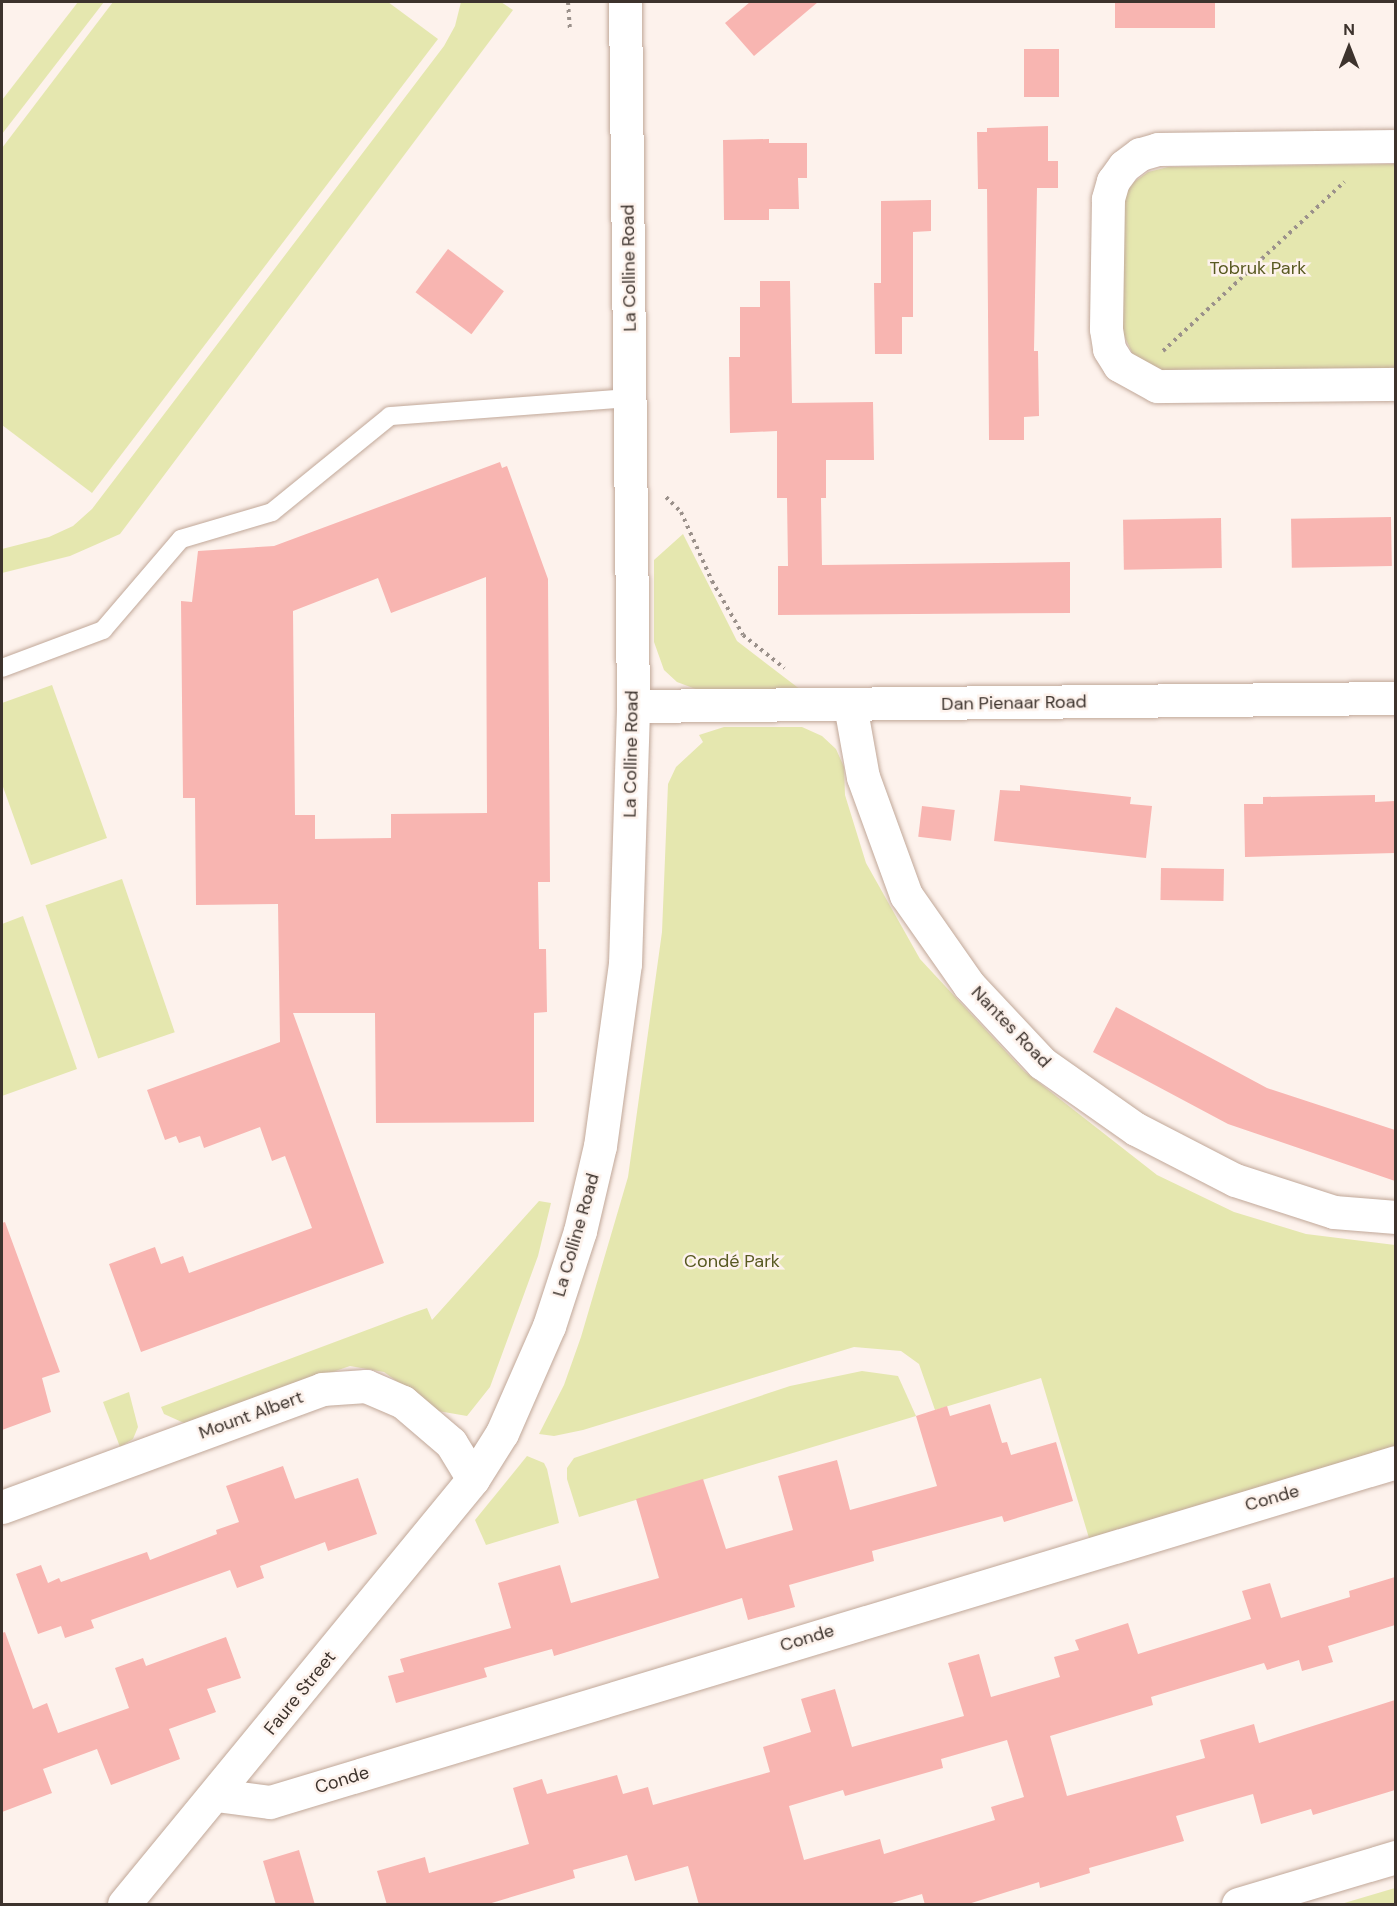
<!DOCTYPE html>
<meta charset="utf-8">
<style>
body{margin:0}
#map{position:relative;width:1397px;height:1906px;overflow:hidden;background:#fdf2ec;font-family:"DM Sans",sans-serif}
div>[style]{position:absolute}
.green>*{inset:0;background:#e5e7af;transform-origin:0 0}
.building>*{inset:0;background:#f8b5b1;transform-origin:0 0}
.path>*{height:4px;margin-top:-2px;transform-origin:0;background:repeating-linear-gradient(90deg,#9b918b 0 3px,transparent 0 7.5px)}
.roads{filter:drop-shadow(0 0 2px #c1a899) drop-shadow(0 0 2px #c1a899)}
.service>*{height:18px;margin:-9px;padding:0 9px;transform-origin:9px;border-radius:9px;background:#fff}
.minor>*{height:33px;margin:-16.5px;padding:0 16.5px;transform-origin:16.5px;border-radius:16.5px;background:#fff}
span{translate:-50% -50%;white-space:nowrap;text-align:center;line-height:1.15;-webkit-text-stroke:5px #fdf2ec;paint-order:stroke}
.street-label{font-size:18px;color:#3d332d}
.park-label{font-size:18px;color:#585921}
.frame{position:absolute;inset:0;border:3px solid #3d332d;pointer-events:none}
.north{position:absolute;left:1319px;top:18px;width:60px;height:60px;-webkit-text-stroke:4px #fdf2ec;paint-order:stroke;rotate:0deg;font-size:16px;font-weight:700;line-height:24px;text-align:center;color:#3d332d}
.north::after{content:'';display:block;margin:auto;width:21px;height:27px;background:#3d332d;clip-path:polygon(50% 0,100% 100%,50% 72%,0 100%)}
</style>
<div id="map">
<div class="green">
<i style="clip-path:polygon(78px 2px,104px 2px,2px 134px,2px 100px)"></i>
<i style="clip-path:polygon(113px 2px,388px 2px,438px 39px,92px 493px,2px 425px,2px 148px)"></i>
<i style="clip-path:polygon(461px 2px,501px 2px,513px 10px,120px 534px,70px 556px,2px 573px,2px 549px,49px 537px,73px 526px,92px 509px,444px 46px,455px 26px)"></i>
<i style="clip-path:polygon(1395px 164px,1395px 368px,1159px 371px,1134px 357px,1123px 333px,1121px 215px,1123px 197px,1134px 182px,1148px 172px,1168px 167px)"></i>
<i style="clip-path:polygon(683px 534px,737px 641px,801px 690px,701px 691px,677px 682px,664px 670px,654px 642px,654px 560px)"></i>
<i style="clip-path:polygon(52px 685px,107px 838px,31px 865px,2px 784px,2px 703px)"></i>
<i style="clip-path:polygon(724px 727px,802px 727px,822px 736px,836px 749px,844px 767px,845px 795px,866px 863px,920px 959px,1024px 1071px,1157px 1175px,1234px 1212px,1306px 1234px,1395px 1245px,1395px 1446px,1089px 1538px,1041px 1378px,935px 1410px,919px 1364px,901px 1351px,854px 1347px,583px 1430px,554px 1436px,539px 1434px,564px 1385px,581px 1337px,628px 1177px,662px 932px,668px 784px,676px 767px,703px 742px,699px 735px)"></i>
<i style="left:122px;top:879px;width:162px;height:81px;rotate:71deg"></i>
<i style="clip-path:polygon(23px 916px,77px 1069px,2px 1096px,2px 924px)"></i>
<i style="clip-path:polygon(539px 1201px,551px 1203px,538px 1256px,490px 1387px,467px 1416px,438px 1411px,384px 1372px,350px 1366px,184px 1423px,164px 1414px,161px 1407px,407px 1315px,427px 1308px,432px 1320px)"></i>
<i style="clip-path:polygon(862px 1371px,898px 1376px,916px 1416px,579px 1517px,567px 1479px,567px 1468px,574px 1458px,790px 1386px)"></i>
<i style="clip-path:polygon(129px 1392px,138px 1427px,133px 1439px,120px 1447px,103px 1402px)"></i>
<i style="clip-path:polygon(527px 1456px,544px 1463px,547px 1469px,559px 1523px,486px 1545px,475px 1520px)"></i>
<i style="clip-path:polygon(1395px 1888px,1395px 1904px,1341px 1904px)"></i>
</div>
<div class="building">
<i style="clip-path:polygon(750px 2px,818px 2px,754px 56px,725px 23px)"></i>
<i style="left:1115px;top:2px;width:100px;height:26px"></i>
<i style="left:1024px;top:49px;width:35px;height:48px"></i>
<i style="clip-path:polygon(1048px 126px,1048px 161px,1058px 161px,1058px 188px,1037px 188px,1034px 351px,1038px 351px,1039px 416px,1024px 417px,1024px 440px,989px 440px,987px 189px,978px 189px,977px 132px,987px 132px,987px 128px)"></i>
<i style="clip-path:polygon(769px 139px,769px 143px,807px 143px,807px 178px,798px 178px,799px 209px,769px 209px,769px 220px,724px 220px,723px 140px)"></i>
<i style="clip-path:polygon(931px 200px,931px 231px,913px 232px,913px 317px,902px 317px,902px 354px,875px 354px,874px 283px,881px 283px,881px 201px)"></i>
<i style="left:448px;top:249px;width:70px;height:54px;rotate:37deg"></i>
<i style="clip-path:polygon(760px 281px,790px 281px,792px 403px,873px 402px,874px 460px,826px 460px,826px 498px,821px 498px,822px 565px,1070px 562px,1070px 613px,778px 615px,778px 566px,788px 566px,787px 498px,777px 498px,777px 431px,730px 433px,729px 357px,740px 357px,740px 307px,760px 307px)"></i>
<i style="clip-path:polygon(evenodd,500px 462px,502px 468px,507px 466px,548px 579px,550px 882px,538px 882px,539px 949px,546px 949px,547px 1012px,534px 1013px,534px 1122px,376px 1123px,375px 1013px,293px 1013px,384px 1263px,141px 1352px,109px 1264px,155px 1247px,161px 1264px,183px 1256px,189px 1273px,312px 1228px,285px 1156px,272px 1161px,260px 1127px,204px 1148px,200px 1136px,179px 1143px,176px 1136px,165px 1140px,147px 1090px,280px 1042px,278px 904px,196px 905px,195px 798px,183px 798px,181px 601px,192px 602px,198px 551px,274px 546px,500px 462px,486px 577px,487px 813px,391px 814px,391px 838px,315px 839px,315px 815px,295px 815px,293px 611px,378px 578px,391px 613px,486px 577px)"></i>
<i style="left:1391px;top:517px;width:49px;height:100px;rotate:89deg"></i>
<i style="left:1221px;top:518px;width:50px;height:98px;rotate:89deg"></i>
<i style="clip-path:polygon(1020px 785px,1131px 797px,1130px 804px,1152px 806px,1146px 858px,994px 841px,1000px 790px,1020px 791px)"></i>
<i style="clip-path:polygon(1375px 795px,1375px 802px,1395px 801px,1395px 853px,1245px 857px,1244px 804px,1263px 804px,1263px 797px)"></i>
<i style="left:922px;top:806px;width:33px;height:31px;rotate:7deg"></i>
<i style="left:1161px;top:868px;width:63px;height:32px;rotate:1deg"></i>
<i style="clip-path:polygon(1116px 1007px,1267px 1088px,1395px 1130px,1395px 1181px,1228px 1124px,1093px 1052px)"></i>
<i style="clip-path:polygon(5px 1222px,60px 1372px,42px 1378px,51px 1412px,2px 1430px,2px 1223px)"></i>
<i style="clip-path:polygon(990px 1404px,1002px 1443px,1007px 1442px,1011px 1455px,1056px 1442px,1073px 1501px,1004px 1522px,1002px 1516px,872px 1551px,874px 1561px,789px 1585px,795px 1607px,748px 1620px,742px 1598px,554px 1656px,552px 1649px,484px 1668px,487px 1677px,396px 1703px,388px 1676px,404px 1672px,400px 1659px,511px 1628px,498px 1583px,560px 1565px,571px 1603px,659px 1578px,636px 1499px,703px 1479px,726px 1549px,793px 1530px,778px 1476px,837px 1460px,850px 1510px,937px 1486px,916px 1416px,947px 1406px,950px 1416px)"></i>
<i style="clip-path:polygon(283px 1466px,295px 1499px,358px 1478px,377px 1534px,328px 1551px,325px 1542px,260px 1566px,264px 1578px,237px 1588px,230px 1570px,91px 1620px,94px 1628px,65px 1638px,61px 1626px,38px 1634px,16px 1574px,41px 1565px,48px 1583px,59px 1578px,61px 1582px,147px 1552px,150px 1560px,217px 1534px,216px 1530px,239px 1522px,226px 1486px)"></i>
<i style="clip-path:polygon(evenodd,1395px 1577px,1395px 1625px,1328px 1646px,1333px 1662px,1302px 1671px,1299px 1660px,1267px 1670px,1264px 1663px,1151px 1697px,1153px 1705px,1050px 1736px,1067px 1796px,1205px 1758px,1200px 1740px,1254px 1724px,1259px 1743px,1395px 1700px,1395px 1790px,1313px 1815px,1311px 1809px,1261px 1824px,1253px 1794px,1176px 1816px,1184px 1841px,1089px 1868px,1090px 1873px,1040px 1888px,1039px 1882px,965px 1905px,925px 1905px,922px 1894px,885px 1905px,699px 1905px,688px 1866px,635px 1881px,627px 1855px,573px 1870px,575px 1878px,485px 1905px,387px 1905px,377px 1871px,425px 1857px,429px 1873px,529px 1844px,513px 1788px,542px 1779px,547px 1794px,617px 1775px,623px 1794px,648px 1787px,653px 1805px,770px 1772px,763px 1747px,811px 1732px,801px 1699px,835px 1689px,852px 1747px,964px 1716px,948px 1663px,979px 1654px,991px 1697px,1060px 1677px,1054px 1657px,1079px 1650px,1075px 1640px,1128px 1623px,1138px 1654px,1251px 1619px,1242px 1591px,1270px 1583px,1281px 1618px,1350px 1597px,1349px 1591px,1395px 1577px,1007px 1740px,1024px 1797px,991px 1807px,995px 1820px,884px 1854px,880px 1839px,804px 1860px,789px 1806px,843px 1790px,845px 1796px,943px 1768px,941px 1759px,1007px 1740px)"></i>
<i style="clip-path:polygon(5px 1632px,33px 1709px,47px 1703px,58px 1733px,129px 1708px,115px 1668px,143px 1658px,146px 1666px,226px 1637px,241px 1678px,207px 1689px,216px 1712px,169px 1729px,180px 1759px,111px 1785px,97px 1749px,43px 1769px,52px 1793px,2px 1812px,2px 1633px)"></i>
<i style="clip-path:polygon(299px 1850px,315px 1905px,276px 1905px,263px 1861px)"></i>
</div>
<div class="path">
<i style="left:568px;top:2px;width:28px;rotate:86deg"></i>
<i style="left:1163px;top:351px;width:248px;rotate:-43deg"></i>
<i style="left:666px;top:497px;width:21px;rotate:45deg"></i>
<i style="left:681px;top:512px;width:76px;rotate:65.8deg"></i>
<i style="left:712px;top:581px;width:62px;rotate:60.1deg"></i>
<i style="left:743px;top:635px;width:53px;rotate:38.8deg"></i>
</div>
<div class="roads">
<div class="service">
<i style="left:2px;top:668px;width:108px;rotate:-20.6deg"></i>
<i style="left:103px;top:630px;width:120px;rotate:-49.4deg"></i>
<i style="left:181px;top:539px;width:95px;rotate:-16.5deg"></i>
<i style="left:272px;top:512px;width:152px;rotate:-39.1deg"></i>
<i style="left:390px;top:416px;width:241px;rotate:-4.3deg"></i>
</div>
<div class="minor">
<i style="left:1396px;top:146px;width:238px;rotate:179.3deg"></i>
<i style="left:1158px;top:149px;width:19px;rotate:164deg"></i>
<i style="left:1140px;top:154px;width:20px;rotate:143deg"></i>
<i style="left:1124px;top:166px;width:19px;rotate:126deg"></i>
<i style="left:1113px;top:181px;width:19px;rotate:106deg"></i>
<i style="left:1108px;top:199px;width:130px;rotate:90.9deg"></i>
<i style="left:1106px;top:329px;width:20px;rotate:81deg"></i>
<i style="left:1109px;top:349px;width:19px;rotate:58deg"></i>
<i style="left:1119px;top:365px;width:43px;rotate:28.9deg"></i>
<i style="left:1157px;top:386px;width:239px;rotate:-0.5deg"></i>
<i style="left:850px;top:705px;width:73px;rotate:79.8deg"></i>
<i style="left:863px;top:777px;width:126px;rotate:70deg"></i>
<i style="left:906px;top:895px;width:110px;rotate:55deg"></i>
<i style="left:969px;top:985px;width:107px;rotate:46.9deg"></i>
<i style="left:1042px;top:1063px;width:115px;rotate:35.1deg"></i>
<i style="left:1136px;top:1129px;width:111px;rotate:27.3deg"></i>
<i style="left:1235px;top:1180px;width:104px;rotate:17.9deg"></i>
<i style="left:1334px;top:1212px;width:62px;rotate:4.6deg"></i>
<i style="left:633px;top:706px;width:763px;rotate:-0.6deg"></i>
<i style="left:2px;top:1507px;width:341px;rotate:-20.2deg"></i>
<i style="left:322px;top:1389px;width:44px;rotate:-3.9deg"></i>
<i style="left:366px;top:1386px;width:40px;rotate:23.4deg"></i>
<i style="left:403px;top:1402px;width:63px;rotate:40.5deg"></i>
<i style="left:451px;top:1443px;width:42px;rotate:58.6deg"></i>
<i style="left:217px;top:1795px;width:53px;rotate:7.5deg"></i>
<i style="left:270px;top:1802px;width:1176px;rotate:-16.8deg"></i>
<i style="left:124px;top:1904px;width:550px;rotate:-50.61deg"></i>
<i style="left:473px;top:1479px;width:54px;rotate:-57.8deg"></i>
<i style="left:502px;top:1433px;width:117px;rotate:-66.3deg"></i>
<i style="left:549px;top:1326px;width:100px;rotate:-71.9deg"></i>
<i style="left:580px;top:1231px;width:87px;rotate:-76.8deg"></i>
<i style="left:600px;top:1146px;width:184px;rotate:-82.2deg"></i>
<i style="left:625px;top:964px;width:258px;rotate:-88.2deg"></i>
<i style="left:633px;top:706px;width:704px;rotate:-90.65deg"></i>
<i style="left:1238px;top:1904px;width:165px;rotate:-16.6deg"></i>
</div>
</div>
<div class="street-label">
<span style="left:629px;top:268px;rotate:-91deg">La Colline Road</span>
<span style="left:1014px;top:703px;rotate:-1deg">Dan Pienaar Road</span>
<span style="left:631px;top:754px;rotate:-89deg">La Colline Road</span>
<span style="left:1011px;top:1027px;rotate:46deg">Nantes Road</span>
<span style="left:576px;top:1235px;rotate:-74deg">La Colline Road</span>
<span style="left:251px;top:1415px;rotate:-20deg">Mount Albert</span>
<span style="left:1272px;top:1498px;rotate:-16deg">Conde</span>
<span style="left:807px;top:1638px;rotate:-17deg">Conde</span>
<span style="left:300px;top:1693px;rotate:-51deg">Faure Street</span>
<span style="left:342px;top:1780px;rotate:-17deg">Conde</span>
</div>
<div class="park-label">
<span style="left:1258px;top:268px">Tobruk Park</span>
<span style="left:732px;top:1261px">Condé Park</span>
</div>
<div class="frame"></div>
<div class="north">N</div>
</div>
